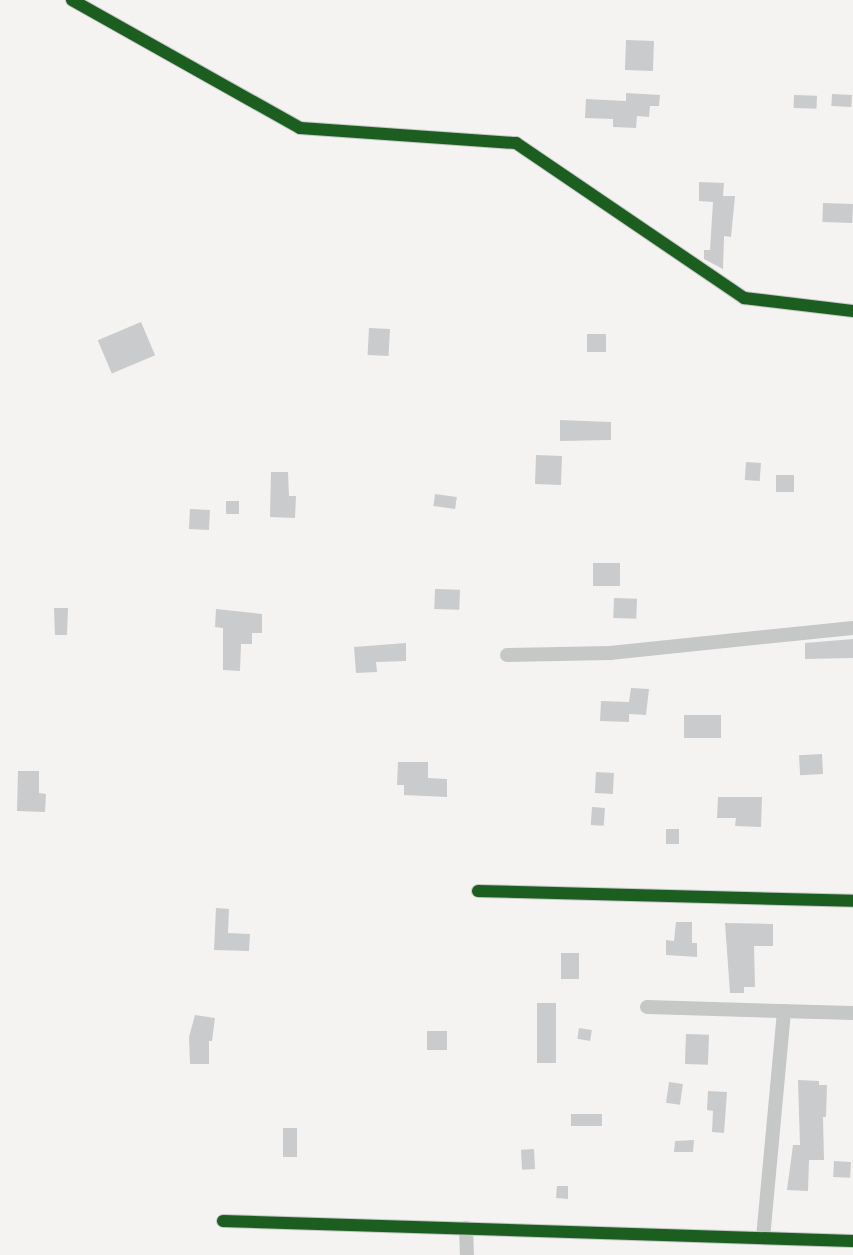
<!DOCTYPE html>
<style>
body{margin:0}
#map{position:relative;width:853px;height:1255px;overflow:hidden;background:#f4f3f2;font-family:"Roboto Condensed",sans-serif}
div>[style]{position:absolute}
.building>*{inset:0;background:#cacbcc;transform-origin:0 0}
.minor>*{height:14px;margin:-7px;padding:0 7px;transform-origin:7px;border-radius:7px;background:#c6c8c8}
.cycleway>*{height:12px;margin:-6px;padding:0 6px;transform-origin:6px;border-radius:6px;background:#1b5e20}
span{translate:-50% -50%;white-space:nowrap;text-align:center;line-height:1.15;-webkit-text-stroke:8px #fff;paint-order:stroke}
</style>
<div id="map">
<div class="building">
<i style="left:626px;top:40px;width:28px;height:30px;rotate:2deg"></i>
<i style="clip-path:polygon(626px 93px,660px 95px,659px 106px,650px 106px,649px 117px,637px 116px,636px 128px,613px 127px,613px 119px,585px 118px,586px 99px,626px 101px)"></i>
<i style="left:832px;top:94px;width:20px;height:12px;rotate:3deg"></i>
<i style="left:794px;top:95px;width:23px;height:13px;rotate:2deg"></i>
<i style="clip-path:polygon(699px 182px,724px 183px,723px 196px,735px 196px,731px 237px,724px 236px,723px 269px,704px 259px,704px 250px,710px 250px,713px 202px,699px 201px)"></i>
<i style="left:823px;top:203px;width:30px;height:19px;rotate:2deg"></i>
<i style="left:141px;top:322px;width:36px;height:47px;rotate:67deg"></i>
<i style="left:369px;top:328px;width:21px;height:27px;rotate:3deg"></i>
<i style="left:587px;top:334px;width:19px;height:18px"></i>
<i style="clip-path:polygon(560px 420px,611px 422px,611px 440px,560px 441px)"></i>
<i style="left:536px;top:455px;width:26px;height:29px;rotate:2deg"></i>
<i style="left:746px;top:462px;width:15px;height:18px;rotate:4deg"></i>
<i style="clip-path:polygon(271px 472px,288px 472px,289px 496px,296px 496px,295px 518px,270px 517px)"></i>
<i style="left:776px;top:475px;width:18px;height:17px"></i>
<i style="left:435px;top:494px;width:22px;height:12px;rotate:8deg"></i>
<i style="left:226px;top:501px;width:13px;height:13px"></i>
<i style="left:190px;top:509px;width:20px;height:20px;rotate:3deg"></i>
<i style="left:593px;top:563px;width:27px;height:23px"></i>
<i style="left:435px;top:589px;width:25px;height:20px;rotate:2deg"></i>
<i style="left:614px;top:598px;width:23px;height:20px;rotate:2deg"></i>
<i style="clip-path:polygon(54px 608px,68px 608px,67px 635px,55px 635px)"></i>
<i style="clip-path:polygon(216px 609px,262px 614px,262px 633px,252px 633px,252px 644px,241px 644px,240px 671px,223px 670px,223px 628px,215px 627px)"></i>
<i style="clip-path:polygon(853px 639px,853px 658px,805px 659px,805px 643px)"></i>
<i style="clip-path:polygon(406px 643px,406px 661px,376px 662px,377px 672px,356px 673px,354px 647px)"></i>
<i style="clip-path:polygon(631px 688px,649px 689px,646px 715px,629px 714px,629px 722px,600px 721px,601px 701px,629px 702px)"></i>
<i style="left:721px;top:715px;width:23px;height:37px;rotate:90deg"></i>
<i style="left:822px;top:754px;width:20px;height:23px;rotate:87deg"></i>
<i style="clip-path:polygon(398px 762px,428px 762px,428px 778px,447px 779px,447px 797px,404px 795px,404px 785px,397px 785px)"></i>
<i style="clip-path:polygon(18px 771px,39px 771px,39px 793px,46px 794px,45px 812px,17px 811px)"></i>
<i style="left:596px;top:772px;width:18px;height:21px;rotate:3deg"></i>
<i style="clip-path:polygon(718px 797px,762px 797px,761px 827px,735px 826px,736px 818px,717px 818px)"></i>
<i style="left:592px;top:807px;width:13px;height:18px;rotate:4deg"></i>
<i style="left:666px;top:829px;width:13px;height:15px"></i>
<i style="clip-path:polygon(216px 908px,229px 909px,228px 933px,250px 934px,249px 951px,214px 950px)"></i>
<i style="clip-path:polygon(676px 922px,692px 922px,692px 943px,697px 943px,697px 957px,666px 955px,666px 940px,674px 941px)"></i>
<i style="clip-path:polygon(725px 923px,773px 924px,773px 946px,754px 946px,755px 987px,744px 987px,744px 993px,730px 993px)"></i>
<i style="left:561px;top:953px;width:18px;height:26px"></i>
<i style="left:537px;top:1003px;width:19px;height:60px"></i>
<i style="clip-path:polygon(195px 1015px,215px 1018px,212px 1041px,209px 1041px,209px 1064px,190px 1064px,189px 1037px)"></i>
<i style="left:579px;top:1028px;width:13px;height:11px;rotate:9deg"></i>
<i style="left:427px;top:1031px;width:20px;height:19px"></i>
<i style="left:686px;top:1034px;width:23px;height:30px;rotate:2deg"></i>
<i style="clip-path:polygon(798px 1080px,819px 1081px,819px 1085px,827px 1085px,826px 1117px,823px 1117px,824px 1160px,809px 1160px,808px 1191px,787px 1190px,793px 1145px,800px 1145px)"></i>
<i style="left:669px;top:1082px;width:14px;height:21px;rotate:8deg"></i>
<i style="clip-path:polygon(708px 1091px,727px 1092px,724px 1133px,712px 1132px,713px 1111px,707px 1110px)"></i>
<i style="left:602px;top:1114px;width:12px;height:31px;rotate:90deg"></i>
<i style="left:283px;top:1128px;width:14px;height:29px"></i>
<i style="clip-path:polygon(694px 1140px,693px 1152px,674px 1152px,675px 1141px)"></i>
<i style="left:534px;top:1149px;width:20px;height:13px;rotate:87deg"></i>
<i style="left:834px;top:1161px;width:17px;height:16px;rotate:3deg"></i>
<i style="clip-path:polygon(557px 1186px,568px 1186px,568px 1199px,556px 1198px)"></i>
</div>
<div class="minor">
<i style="left:72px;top:0;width:261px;rotate:29.3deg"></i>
<i style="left:300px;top:128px;width:217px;rotate:4deg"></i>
<i style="left:516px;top:143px;width:276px;rotate:34.2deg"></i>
<i style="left:744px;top:298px;width:110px;rotate:6.8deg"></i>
<i style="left:507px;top:655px;width:103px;rotate:-1.1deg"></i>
<i style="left:610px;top:653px;width:244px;rotate:-5.9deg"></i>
<i style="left:478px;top:891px;width:375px;rotate:1.5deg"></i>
<i style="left:647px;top:1007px;width:206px;rotate:1.7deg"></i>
<i style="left:223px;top:1221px;width:630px;rotate:1.82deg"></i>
<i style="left:466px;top:1228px;width:27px;rotate:88deg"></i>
<i style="left:763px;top:1238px;width:228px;rotate:-84.7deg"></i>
</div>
<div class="cycleway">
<i style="left:72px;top:0;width:261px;rotate:29.3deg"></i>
<i style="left:300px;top:128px;width:217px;rotate:4deg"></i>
<i style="left:516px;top:143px;width:276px;rotate:34.2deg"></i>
<i style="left:744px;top:298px;width:110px;rotate:6.8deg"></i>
<i style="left:478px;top:891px;width:375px;rotate:1.5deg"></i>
<i style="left:223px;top:1221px;width:630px;rotate:1.82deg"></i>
</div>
</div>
